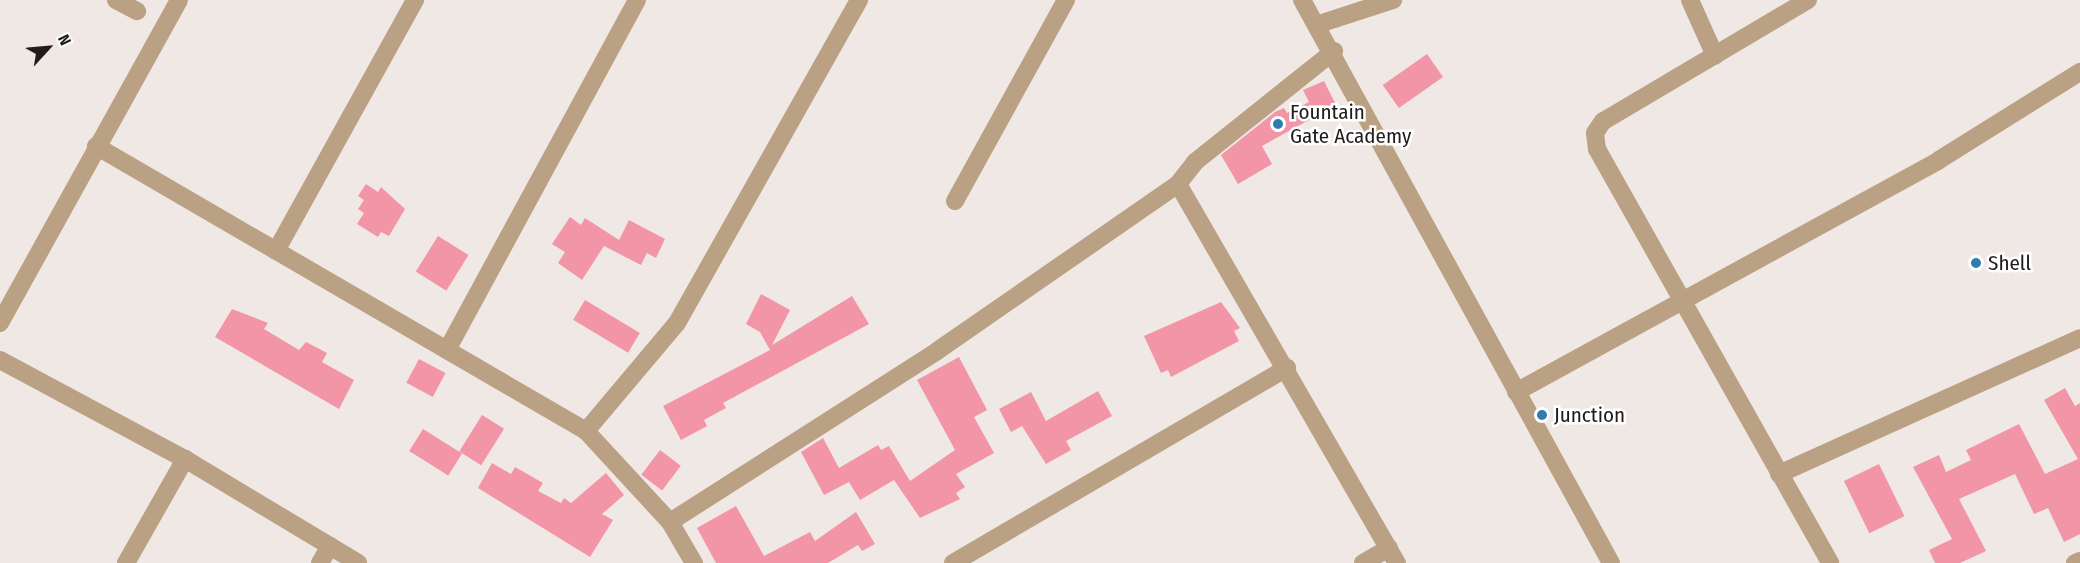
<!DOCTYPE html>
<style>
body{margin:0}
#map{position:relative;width:2080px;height:563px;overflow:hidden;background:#f0e8e5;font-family:"Fira Sans Condensed",sans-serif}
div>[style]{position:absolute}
.building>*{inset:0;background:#f295a7;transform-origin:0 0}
.minor>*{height:18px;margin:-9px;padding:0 9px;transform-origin:9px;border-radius:9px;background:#bba184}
.dots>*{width:16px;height:16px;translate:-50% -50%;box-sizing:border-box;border:3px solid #fff;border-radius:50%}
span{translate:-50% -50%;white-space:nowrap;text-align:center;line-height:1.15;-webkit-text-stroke:5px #fff;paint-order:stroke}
.poi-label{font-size:21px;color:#1f1c1b}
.left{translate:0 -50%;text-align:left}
.north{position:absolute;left:18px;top:18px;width:60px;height:60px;-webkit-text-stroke:4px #fff;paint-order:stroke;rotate:64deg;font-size:16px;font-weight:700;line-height:24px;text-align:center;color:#1f1c1b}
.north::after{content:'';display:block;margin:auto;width:21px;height:27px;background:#1f1c1b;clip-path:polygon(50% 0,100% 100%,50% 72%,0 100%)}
</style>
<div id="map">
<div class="building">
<i style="left:1427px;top:54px;width:28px;height:54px;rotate:55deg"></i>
<i style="clip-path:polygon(1324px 81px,1336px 105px,1262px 146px,1272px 164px,1238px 184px,1221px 155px,1275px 112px,1284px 108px,1287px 113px,1309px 102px,1303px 90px)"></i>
<i style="clip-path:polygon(366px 184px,378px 192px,381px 187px,405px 209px,389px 236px,381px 232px,378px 237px,357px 224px,364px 213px,358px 209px,364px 200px,358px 196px)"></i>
<i style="clip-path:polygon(570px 217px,581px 225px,585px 218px,619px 240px,629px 220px,665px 239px,656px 258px,647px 253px,641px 265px,604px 246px,582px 280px,558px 263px,565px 252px,552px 244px)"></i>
<i style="left:438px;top:236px;width:36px;height:42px;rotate:32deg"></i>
<i style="clip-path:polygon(761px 294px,790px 310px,772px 345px,852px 296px,869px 324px,723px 403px,726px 408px,704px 420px,707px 426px,681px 440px,663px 406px,770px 350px,760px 332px,746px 324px)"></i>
<i style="left:585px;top:300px;width:64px;height:23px;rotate:31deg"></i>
<i style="clip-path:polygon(1221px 302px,1240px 328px,1234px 331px,1239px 341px,1171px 377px,1168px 370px,1161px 373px,1144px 336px)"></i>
<i style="clip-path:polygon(232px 309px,268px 323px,264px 329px,299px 350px,306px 342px,327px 353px,322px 362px,354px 380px,339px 409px,215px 337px)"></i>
<i style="clip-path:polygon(959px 357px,987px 410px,974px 417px,994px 453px,956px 474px,965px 487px,956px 493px,960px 499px,920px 518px,894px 480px,860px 500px,849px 482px,824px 495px,801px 452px,823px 438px,839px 468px,878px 445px,881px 450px,889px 446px,910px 481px,955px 450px,917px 380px)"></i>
<i style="left:419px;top:359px;width:30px;height:27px;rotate:28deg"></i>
<i style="clip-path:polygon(2065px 388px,2075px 406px,2080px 403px,2080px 534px,2064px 542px,2048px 508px,2034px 514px,2015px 474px,1959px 499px,1986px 551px,1960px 563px,1935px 563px,1929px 550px,1952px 539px,1913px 467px,1939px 455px,1946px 472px,1971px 460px,1966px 450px,2019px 424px,2045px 474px,2078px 459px,2044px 400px)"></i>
<i style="clip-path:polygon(1098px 391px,1112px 416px,1066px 441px,1071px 450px,1046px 464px,1022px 426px,1011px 432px,999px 409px,1031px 392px,1046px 421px)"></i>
<i style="left:482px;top:415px;width:26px;height:43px;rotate:32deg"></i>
<i style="left:423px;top:429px;width:46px;height:26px;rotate:32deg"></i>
<i style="left:660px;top:450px;width:26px;height:31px;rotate:37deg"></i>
<i style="clip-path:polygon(492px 463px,511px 474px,515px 467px,543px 483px,538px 491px,561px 503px,564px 498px,571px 503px,606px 473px,624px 495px,602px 514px,613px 520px,590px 557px,478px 488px)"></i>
<i style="left:1879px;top:464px;width:58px;height:39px;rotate:64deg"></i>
<i style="clip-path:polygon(736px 506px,764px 556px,810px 532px,815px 541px,856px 512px,875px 544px,862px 551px,858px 545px,828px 563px,716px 563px,697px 528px)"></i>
</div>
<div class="minor">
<i style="left:116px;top:0;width:24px;rotate:28deg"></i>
<i style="left:1302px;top:0;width:642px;rotate:61.24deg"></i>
<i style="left:1690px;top:0;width:61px;rotate:65.9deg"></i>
<i style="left:1808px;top:0;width:238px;rotate:149.4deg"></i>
<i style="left:1603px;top:121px;width:14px;rotate:124deg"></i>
<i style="left:1595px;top:133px;width:16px;rotate:83deg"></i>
<i style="left:1597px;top:149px;width:475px;rotate:60.6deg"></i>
<i style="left:1319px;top:24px;width:78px;rotate:-18deg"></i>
<i style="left:96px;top:146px;width:567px;rotate:30.18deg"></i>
<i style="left:586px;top:431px;width:124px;rotate:47.3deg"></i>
<i style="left:670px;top:522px;width:48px;rotate:59.7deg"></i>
<i style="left:1178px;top:184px;width:438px;rotate:60deg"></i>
<i style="left:955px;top:201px;width:230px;rotate:-61.1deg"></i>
<i style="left:276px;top:251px;width:287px;rotate:-61deg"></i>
<i style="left:0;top:323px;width:369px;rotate:-61deg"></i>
<i style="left:447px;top:350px;width:398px;rotate:-61.5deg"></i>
<i style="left:0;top:360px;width:210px;rotate:28.2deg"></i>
<i style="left:185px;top:459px;width:202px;rotate:31deg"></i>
<i style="left:1516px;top:392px;width:482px;rotate:-28.7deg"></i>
<i style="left:1939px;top:160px;width:166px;rotate:-32deg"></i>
<i style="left:586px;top:431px;width:141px;rotate:-49.9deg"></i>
<i style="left:677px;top:323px;width:371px;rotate:-60.6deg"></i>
<i style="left:1779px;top:474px;width:330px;rotate:-24.3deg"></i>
<i style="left:670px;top:522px;width:317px;rotate:-32.6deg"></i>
<i style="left:937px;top:351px;width:293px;rotate:-34.7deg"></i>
<i style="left:1178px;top:184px;width:28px;rotate:-52deg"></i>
<i style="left:1195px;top:162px;width:178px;rotate:-38.6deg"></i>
<i style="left:126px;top:563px;width:120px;rotate:-60.4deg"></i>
<i style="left:320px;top:563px;width:20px;rotate:-60deg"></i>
<i style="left:953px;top:563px;width:387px;rotate:-30.3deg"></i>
<i style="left:1363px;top:563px;width:30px;rotate:-30deg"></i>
<i style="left:2075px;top:563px;width:5px;rotate:-22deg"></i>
</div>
<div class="dots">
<i style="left:1278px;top:124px;background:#307caf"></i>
<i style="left:1976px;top:263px;background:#307caf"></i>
<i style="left:1542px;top:415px;background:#307caf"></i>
</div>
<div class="poi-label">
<span class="left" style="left:1290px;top:124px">Fountain<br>Gate Academy</span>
<span class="left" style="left:1988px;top:263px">Shell</span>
<span class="left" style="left:1554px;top:415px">Junction</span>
</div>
<div class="north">N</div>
</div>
